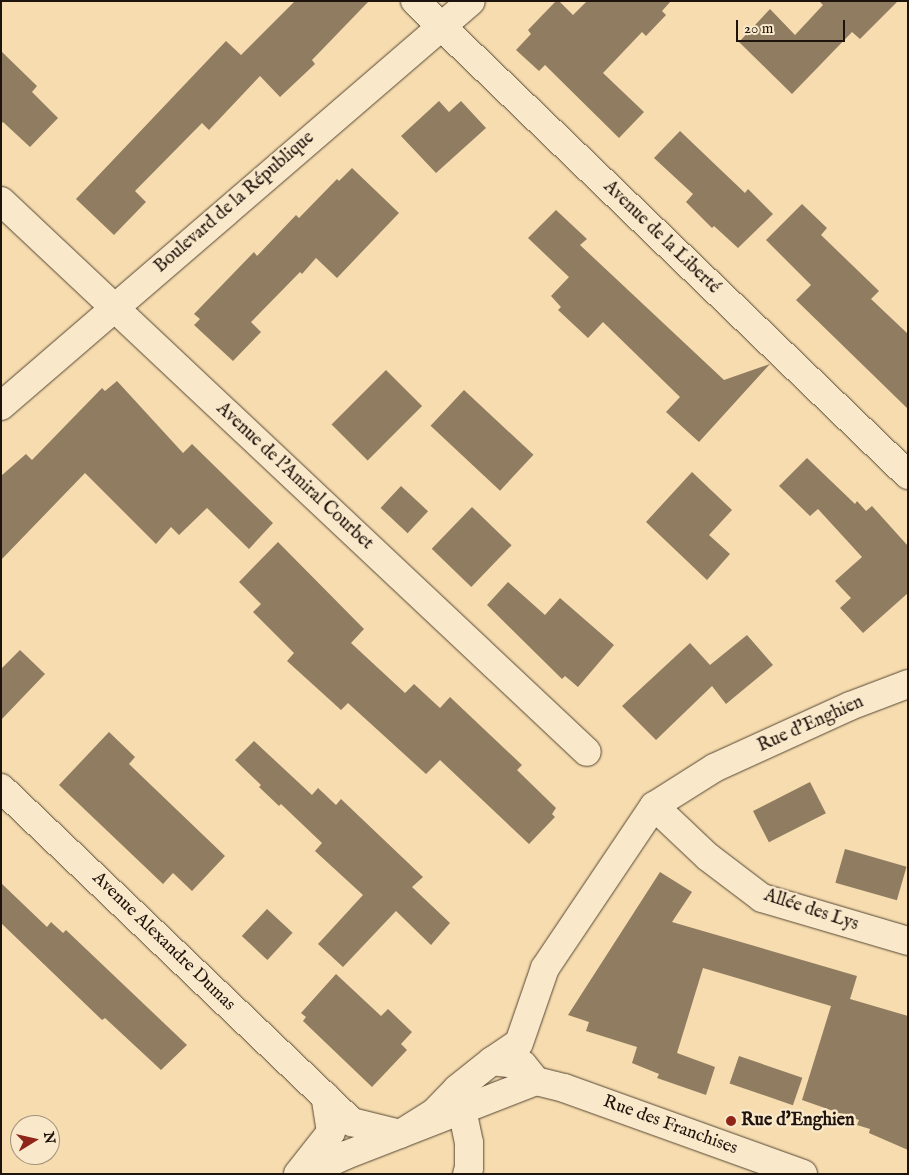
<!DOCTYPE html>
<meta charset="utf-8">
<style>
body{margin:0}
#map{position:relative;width:909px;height:1175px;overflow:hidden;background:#f6dcae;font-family:"IM FELL English",serif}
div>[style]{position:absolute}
.building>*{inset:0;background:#8f7c61;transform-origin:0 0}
.roads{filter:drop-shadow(0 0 1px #554635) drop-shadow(0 0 1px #554635)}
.street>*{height:28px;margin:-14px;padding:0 14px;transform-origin:14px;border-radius:14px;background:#f9e8ca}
.secondary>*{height:28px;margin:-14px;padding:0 14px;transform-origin:14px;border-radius:14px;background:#f9e8ca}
.dots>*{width:14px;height:14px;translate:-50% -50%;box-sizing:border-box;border:2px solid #f9e8ca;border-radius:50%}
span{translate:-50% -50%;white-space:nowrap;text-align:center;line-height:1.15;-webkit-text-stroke:4.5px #f9e8ca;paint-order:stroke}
.street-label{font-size:18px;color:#1f140d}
.poi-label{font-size:18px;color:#1f140d;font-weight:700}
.left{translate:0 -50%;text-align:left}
.frame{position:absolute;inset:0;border:2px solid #1f140d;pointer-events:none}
.north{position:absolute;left:10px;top:1115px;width:50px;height:50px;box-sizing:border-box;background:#f9e8ca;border:1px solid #a2937e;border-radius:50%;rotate:81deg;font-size:14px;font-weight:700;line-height:20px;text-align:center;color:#1f140d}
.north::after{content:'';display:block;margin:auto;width:18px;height:22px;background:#8f2418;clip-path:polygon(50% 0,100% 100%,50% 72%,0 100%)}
.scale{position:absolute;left:736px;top:20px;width:109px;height:22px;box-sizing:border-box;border:2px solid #1f140d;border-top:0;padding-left:6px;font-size:15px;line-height:18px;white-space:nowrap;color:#1f140d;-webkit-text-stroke:4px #f9e8ca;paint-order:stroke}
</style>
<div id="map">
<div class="building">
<i style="clip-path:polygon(295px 1px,369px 1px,312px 60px,315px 64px,280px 97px,260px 76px,209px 130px,202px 123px,135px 191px,146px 202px,114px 235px,76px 199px,226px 41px,241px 55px)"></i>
<i style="clip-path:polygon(556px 1px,559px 1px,573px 15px,587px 1px,671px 1px,662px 11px,666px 15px,646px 36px,642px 32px,603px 73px,644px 112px,619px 138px,545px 65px,539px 71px,516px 50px,531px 34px,528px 30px)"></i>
<i style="clip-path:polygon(819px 1px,898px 1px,860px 39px,852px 32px,792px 94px,739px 42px,770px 9px,795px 35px,823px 5px)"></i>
<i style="clip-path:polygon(1px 51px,37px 86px,32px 92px,58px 118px,30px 147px,3px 122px,1px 124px)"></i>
<i style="clip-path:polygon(439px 101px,449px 112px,461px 101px,486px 128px,436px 173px,401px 136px)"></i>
<i style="clip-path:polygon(680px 131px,745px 193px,748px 189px,773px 214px,738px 248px,714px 226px,712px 228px,686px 202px,693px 194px,654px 158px)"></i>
<i style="clip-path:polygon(352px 168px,399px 213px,337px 278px,316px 258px,302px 274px,300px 272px,251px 322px,261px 332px,233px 361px,194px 325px,200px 319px,194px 314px,254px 252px,257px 256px,296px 215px,299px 218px,337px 179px,339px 181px)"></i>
<i style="clip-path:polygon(802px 204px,827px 228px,821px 235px,879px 291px,871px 299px,908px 334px,908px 409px,796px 300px,811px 285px,766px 240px)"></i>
<i style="clip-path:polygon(556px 210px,587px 239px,580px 245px,724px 380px,770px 364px,699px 442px,666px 412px,680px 397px,603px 322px,588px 338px,558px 310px,561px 307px,551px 296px,569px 277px,528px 238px)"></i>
<i style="left:386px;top:370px;width:51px;height:77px;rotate:45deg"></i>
<i style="clip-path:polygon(117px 381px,183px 453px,192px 444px,273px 523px,249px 549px,207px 508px,179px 535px,171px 527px,156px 544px,85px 473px,1px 560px,1px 476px,26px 454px,32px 460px,102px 388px,105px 391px)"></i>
<i style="left:464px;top:390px;width:95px;height:49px;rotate:43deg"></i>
<i style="clip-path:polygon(807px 458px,855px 504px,857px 501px,866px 511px,872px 506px,908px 546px,908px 593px,863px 633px,840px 608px,851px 598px,835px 581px,862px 557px,818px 509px,810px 516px,779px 486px)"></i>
<i style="clip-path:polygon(692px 472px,732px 510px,709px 535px,730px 554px,707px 580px,646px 522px)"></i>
<i style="left:401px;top:486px;width:37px;height:30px;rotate:43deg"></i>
<i style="left:472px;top:507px;width:55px;height:58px;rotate:44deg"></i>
<i style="clip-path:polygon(278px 542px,364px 629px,351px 643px,405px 693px,414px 684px,440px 708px,450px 697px,522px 765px,517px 770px,556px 808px,552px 814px,555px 817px,529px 844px,440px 760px,426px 774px,348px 703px,341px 710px,287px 661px,294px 653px,253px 612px,261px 604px,239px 582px)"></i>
<i style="clip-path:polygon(508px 582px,545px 615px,560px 598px,614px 645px,578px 687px,565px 676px,562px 679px,487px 605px)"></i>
<i style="clip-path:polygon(747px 635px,773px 665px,726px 704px,712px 686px,656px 740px,622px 706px,690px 643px,710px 665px)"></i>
<i style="clip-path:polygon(20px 650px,45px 674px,1px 720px,1px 669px)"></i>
<i style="clip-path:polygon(109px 732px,135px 757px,129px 764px,225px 856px,192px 891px,173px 873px,163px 884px,59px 785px)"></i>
<i style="clip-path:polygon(254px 741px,312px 795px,318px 788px,336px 805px,341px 799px,423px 877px,412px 887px,450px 923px,431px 945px,396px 911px,343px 967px,318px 944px,363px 895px,315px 851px,322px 843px,281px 804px,279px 806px,259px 787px,261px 785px,235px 760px)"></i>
<i style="left:810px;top:782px;width:35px;height:64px;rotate:63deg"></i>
<i style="left:845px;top:849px;width:64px;height:35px;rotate:16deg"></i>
<i style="clip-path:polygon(660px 872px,692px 892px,672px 922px,857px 976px,850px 999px,908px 1016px,908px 1150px,869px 1133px,870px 1129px,857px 1125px,859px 1120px,802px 1100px,831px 1006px,703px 968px,677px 1053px,715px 1067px,706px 1095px,657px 1078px,659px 1074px,632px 1063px,637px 1047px,586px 1031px,589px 1022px,568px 1015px)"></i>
<i style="clip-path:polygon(1px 883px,47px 927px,51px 922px,63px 933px,66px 930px,187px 1045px,161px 1070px,105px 1018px,102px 1020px,1px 923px)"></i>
<i style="left:267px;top:909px;width:35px;height:37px;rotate:43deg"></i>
<i style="clip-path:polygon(336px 974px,381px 1016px,388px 1009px,412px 1032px,401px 1044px,407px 1050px,372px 1087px,303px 1021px,306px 1017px,301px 1013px)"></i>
<i style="left:739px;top:1056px;width:67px;height:29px;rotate:19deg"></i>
</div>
<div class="roads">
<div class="street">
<i style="left:415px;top:1px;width:684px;rotate:43.87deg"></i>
<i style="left:1px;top:201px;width:804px;rotate:43.24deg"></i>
<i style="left:1px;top:788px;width:485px;rotate:43.6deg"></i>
<i style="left:352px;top:1122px;width:49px;rotate:14deg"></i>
<i style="left:400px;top:1134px;width:146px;rotate:-21.3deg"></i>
<i style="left:654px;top:806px;width:74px;rotate:43.4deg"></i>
<i style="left:708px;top:857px;width:68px;rotate:37.2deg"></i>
<i style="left:762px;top:898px;width:152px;rotate:16.4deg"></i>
<i style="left:492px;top:1061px;width:31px;rotate:7deg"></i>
<i style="left:523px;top:1065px;width:21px;rotate:51deg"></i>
<i style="left:536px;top:1081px;width:29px;rotate:14deg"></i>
<i style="left:564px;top:1088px;width:254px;rotate:19.8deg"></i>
<i style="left:459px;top:1095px;width:49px;rotate:78.2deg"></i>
<i style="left:469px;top:1143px;width:25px;rotate:90deg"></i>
<i style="left:469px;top:1168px;width:6px;rotate:108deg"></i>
<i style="left:298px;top:1174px;width:53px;rotate:-51.8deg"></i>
<i style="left:331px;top:1132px;width:36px;rotate:-99deg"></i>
</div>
<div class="secondary">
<i style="left:1px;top:406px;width:620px;rotate:-40.75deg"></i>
<i style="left:305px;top:1174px;width:45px;rotate:-24.9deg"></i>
<i style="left:346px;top:1155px;width:58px;rotate:-21.3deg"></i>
<i style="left:400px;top:1134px;width:40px;rotate:-32deg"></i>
<i style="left:434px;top:1113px;width:33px;rotate:-46deg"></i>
<i style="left:457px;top:1089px;width:45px;rotate:-38.7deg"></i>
<i style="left:492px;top:1061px;width:32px;rotate:-34deg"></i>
<i style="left:519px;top:1043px;width:79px;rotate:-70.9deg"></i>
<i style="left:545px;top:968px;width:195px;rotate:-56.1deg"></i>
<i style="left:654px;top:806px;width:71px;rotate:-32.3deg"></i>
<i style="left:714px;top:768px;width:149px;rotate:-24.5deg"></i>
<i style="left:850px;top:706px;width:62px;rotate:-20.8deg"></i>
</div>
</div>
<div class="dots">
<i style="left:731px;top:1121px;background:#8f2418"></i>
</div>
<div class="street-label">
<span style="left:235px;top:203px;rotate:-41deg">Boulevard de la République</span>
<span style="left:661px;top:238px;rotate:44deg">Avenue de la Liberté</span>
<span style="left:294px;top:477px;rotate:43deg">Avenue de l'Amiral Courbet</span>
<span style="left:811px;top:725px;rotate:-24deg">Rue d'Enghien</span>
<span style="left:811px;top:911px;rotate:18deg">Allée des Lys</span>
<span style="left:163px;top:942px;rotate:44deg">Avenue Alexandre Dumas</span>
<span style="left:670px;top:1126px;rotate:20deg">Rue des Franchises</span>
</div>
<div class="poi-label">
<span class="left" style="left:741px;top:1121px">Rue d'Enghien</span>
</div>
<div class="frame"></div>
<div class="north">N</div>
<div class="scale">20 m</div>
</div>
